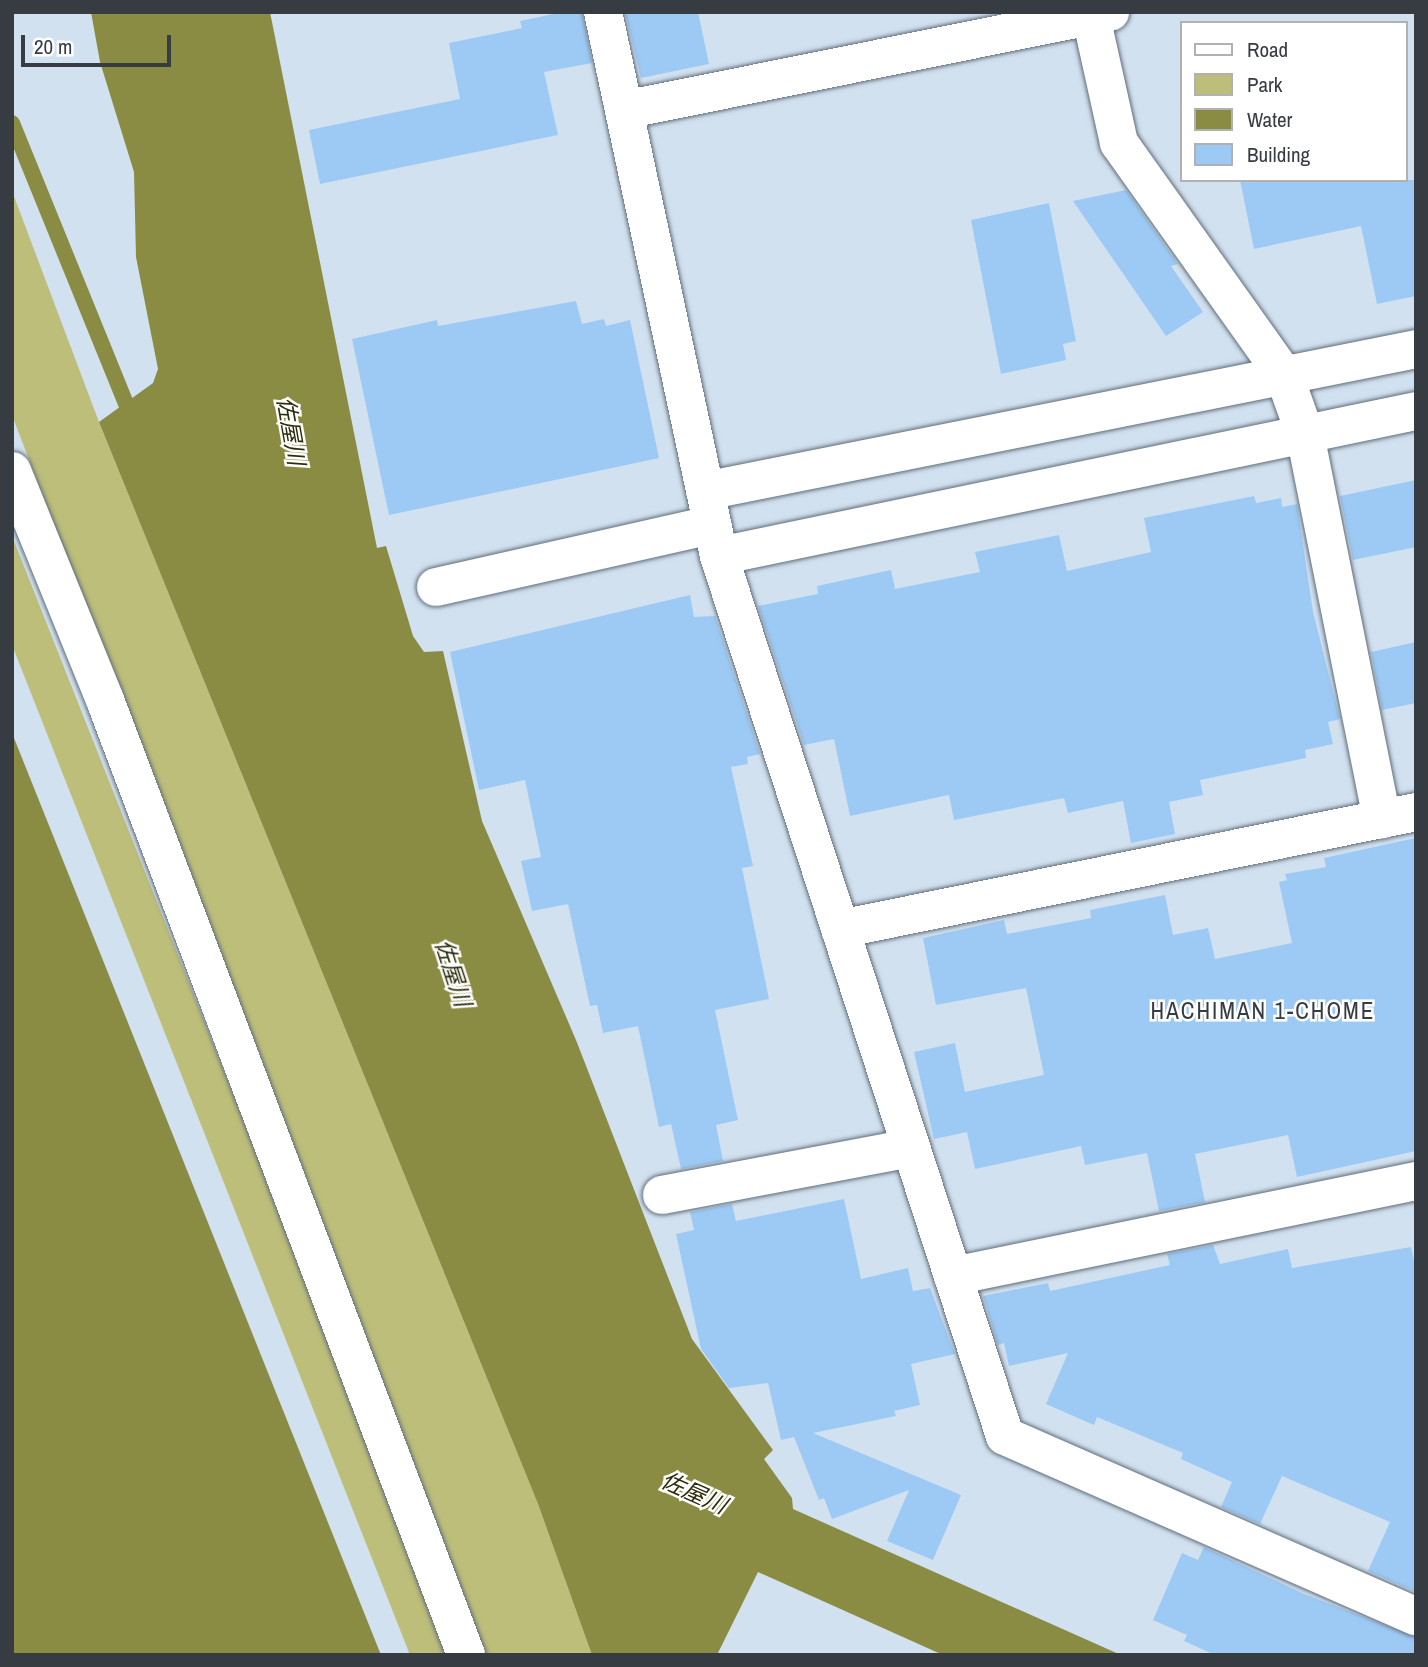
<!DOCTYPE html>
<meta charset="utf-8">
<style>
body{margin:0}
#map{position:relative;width:1428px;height:1667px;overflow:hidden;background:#d2e1f0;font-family:"Archivo Narrow","Noto Sans JP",sans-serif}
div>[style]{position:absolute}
.green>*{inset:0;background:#bdbe7a}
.water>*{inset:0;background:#8b8c43}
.stream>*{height:16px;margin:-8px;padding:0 8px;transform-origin:8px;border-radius:8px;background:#8b8c43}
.building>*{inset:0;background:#9dcaf4}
.roads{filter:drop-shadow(0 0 2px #606d7a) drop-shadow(0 0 2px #606d7a)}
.street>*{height:38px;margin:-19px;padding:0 19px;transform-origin:19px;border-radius:19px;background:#fff}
.secondary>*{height:38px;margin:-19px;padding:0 19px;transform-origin:19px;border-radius:19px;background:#fff}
span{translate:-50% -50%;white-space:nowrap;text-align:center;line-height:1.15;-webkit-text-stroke:5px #fff;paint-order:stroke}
.water-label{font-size:23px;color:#2d2d0d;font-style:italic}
.neighbourhood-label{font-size:23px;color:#363c42;letter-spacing:2px}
.frame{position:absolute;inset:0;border:14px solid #363c42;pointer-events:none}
.legend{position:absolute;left:1180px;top:21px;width:228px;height:161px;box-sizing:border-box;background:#fff;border:2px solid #afb1b3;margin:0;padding:9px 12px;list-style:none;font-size:21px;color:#363c42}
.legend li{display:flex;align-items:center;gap:14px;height:35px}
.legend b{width:35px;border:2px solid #afb1b3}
.scale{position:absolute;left:21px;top:35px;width:150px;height:32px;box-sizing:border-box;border:4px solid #363c42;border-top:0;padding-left:9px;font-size:21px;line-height:24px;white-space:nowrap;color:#363c42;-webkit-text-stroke:5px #fff;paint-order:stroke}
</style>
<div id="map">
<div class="green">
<i style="clip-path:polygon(12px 191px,99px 422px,538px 1504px,592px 1655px,485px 1655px,12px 415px)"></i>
<i style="clip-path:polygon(12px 536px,401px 1518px,451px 1655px,410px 1655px,12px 645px)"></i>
</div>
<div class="water">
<i style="clip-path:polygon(91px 12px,270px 12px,377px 548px,386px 546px,413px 636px,424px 652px,443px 651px,482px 821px,576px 1040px,692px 1339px,773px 1450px,764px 1459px,792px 1498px,793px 1509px,1121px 1655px,943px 1655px,758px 1572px,717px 1655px,592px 1655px,538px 1504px,99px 422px,153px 383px,158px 369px,136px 257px,134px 172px,100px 62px)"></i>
<i style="clip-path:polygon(12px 733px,381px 1655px,12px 1655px)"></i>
</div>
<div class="stream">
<i style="left:12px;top:123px;width:319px;rotate:67.9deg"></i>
</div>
<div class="building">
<i style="clip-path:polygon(563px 12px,582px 12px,592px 63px,544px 72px,558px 135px,320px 184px,309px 130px,460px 99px,449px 43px,522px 28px,520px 21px)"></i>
<i style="clip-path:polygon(625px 12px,698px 12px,709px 64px,641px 78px)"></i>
<i style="clip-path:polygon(1240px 180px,1416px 180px,1416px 296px,1377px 304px,1361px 226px,1254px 249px)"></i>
<i style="clip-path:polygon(1126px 190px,1178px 264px,1171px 266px,1203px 312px,1166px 336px,1073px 201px)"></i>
<i style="clip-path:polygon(1049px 203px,1076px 341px,1063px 344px,1066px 360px,1001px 374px,971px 220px)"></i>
<i style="clip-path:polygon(576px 301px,582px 324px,604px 319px,606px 326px,630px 320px,659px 458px,389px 515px,352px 339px,437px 320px,438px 326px)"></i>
<i style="clip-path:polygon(1416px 480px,1416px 547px,1353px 560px,1340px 496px)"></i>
<i style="clip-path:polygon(1254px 496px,1256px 503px,1281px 498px,1282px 507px,1297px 504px,1313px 612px,1340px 719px,1328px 722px,1333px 744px,1305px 750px,1306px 758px,1200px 780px,1203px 795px,1169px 802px,1175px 834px,1131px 843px,1123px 801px,1068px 813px,1064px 798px,954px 820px,949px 795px,850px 816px,834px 739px,804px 745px,758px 606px,818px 594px,817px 586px,891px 570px,895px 589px,980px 572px,975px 552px,1059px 535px,1067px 571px,1151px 552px,1144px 518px)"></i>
<i style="clip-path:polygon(690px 595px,694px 617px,715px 616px,760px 754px,747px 757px,748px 764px,731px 767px,753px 866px,742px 868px,769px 999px,715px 1010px,738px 1120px,716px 1125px,723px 1161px,681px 1169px,671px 1124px,659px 1127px,638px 1026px,603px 1033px,597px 1005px,590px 1006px,568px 904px,532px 911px,521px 861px,541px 857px,525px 780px,479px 790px,450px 652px)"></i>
<i style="clip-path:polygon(1416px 642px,1416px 703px,1382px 710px,1371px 652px)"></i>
<i style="clip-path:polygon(1416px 838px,1416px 1151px,1297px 1177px,1288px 1135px,1195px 1154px,1205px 1202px,1159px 1211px,1147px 1153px,1085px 1165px,1081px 1146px,975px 1169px,967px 1132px,934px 1139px,914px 1052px,955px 1043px,965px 1092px,1044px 1075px,1026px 988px,936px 1005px,923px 938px,1004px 920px,1007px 934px,1091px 918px,1090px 910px,1165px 895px,1173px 935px,1208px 928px,1215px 959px,1292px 943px,1279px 882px,1287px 880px,1285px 874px,1326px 867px,1324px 858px)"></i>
<i style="clip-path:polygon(844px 1199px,861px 1279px,908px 1268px,913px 1291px,930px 1288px,955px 1354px,911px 1364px,920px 1405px,894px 1411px,896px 1416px,813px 1433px,961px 1495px,933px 1560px,887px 1541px,909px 1490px,832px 1519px,824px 1498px,819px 1500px,794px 1437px,781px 1440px,768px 1383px,729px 1388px,701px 1349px,676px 1234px,694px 1230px,690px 1212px,732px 1204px,736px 1221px)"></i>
<i style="clip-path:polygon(1213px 1245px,1220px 1264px,1288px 1249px,1292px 1268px,1411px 1247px,1416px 1270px,1416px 1592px,1368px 1571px,1390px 1522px,1282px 1476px,1260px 1524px,1221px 1507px,1232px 1482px,1181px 1459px,1183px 1453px,1097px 1417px,1094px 1425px,1046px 1404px,1068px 1353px,1009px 1366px,1004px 1343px,998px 1345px,983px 1296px,1048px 1283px,1050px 1291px,1170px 1265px,1167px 1254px)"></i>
<i style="clip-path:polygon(1204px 1547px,1304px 1594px,1416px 1637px,1416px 1655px,1215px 1655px,1184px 1641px,1187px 1635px,1153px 1620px,1182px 1553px,1198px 1560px)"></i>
</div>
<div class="roads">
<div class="street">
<i style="left:603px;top:12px;width:556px;rotate:77.96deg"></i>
<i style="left:719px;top:556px;width:925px;rotate:72deg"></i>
<i style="left:1005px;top:1436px;width:449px;rotate:23.7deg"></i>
<i style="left:1090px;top:12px;width:134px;rotate:77.5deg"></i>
<i style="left:1119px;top:143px;width:285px;rotate:54.6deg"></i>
<i style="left:1284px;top:375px;width:63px;rotate:70.4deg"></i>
<i style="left:1305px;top:434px;width:393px;rotate:78.7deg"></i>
<i style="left:624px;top:110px;width:496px;rotate:-11.4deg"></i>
<i style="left:12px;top:471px;width:247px;rotate:67.9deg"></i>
<i style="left:105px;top:700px;width:1021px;rotate:69.29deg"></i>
<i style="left:840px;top:929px;width:588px;rotate:-11.48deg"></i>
<i style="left:662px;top:1195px;width:253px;rotate:-10.7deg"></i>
<i style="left:953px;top:1276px;width:473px;rotate:-11.6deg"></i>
</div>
<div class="secondary">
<i style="left:705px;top:491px;width:725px;rotate:-11.29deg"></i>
<i style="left:719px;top:556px;width:712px;rotate:-11.75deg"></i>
<i style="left:436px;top:587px;width:283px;rotate:-12.7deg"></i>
</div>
</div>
<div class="water-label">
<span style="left:291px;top:431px;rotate:80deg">佐屋川</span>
<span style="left:453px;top:973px;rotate:72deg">佐屋川</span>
<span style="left:694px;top:1493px;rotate:24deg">佐屋川</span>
</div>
<div class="neighbourhood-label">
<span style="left:1263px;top:1011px">HACHIMAN 1-CHOME</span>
</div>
<div class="frame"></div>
<ul class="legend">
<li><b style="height:9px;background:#fff"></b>Road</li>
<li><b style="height:19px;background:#bdbe7a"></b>Park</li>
<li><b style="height:19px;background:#8b8c43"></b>Water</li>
<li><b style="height:19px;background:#9dcaf4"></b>Building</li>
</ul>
<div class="scale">20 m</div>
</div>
